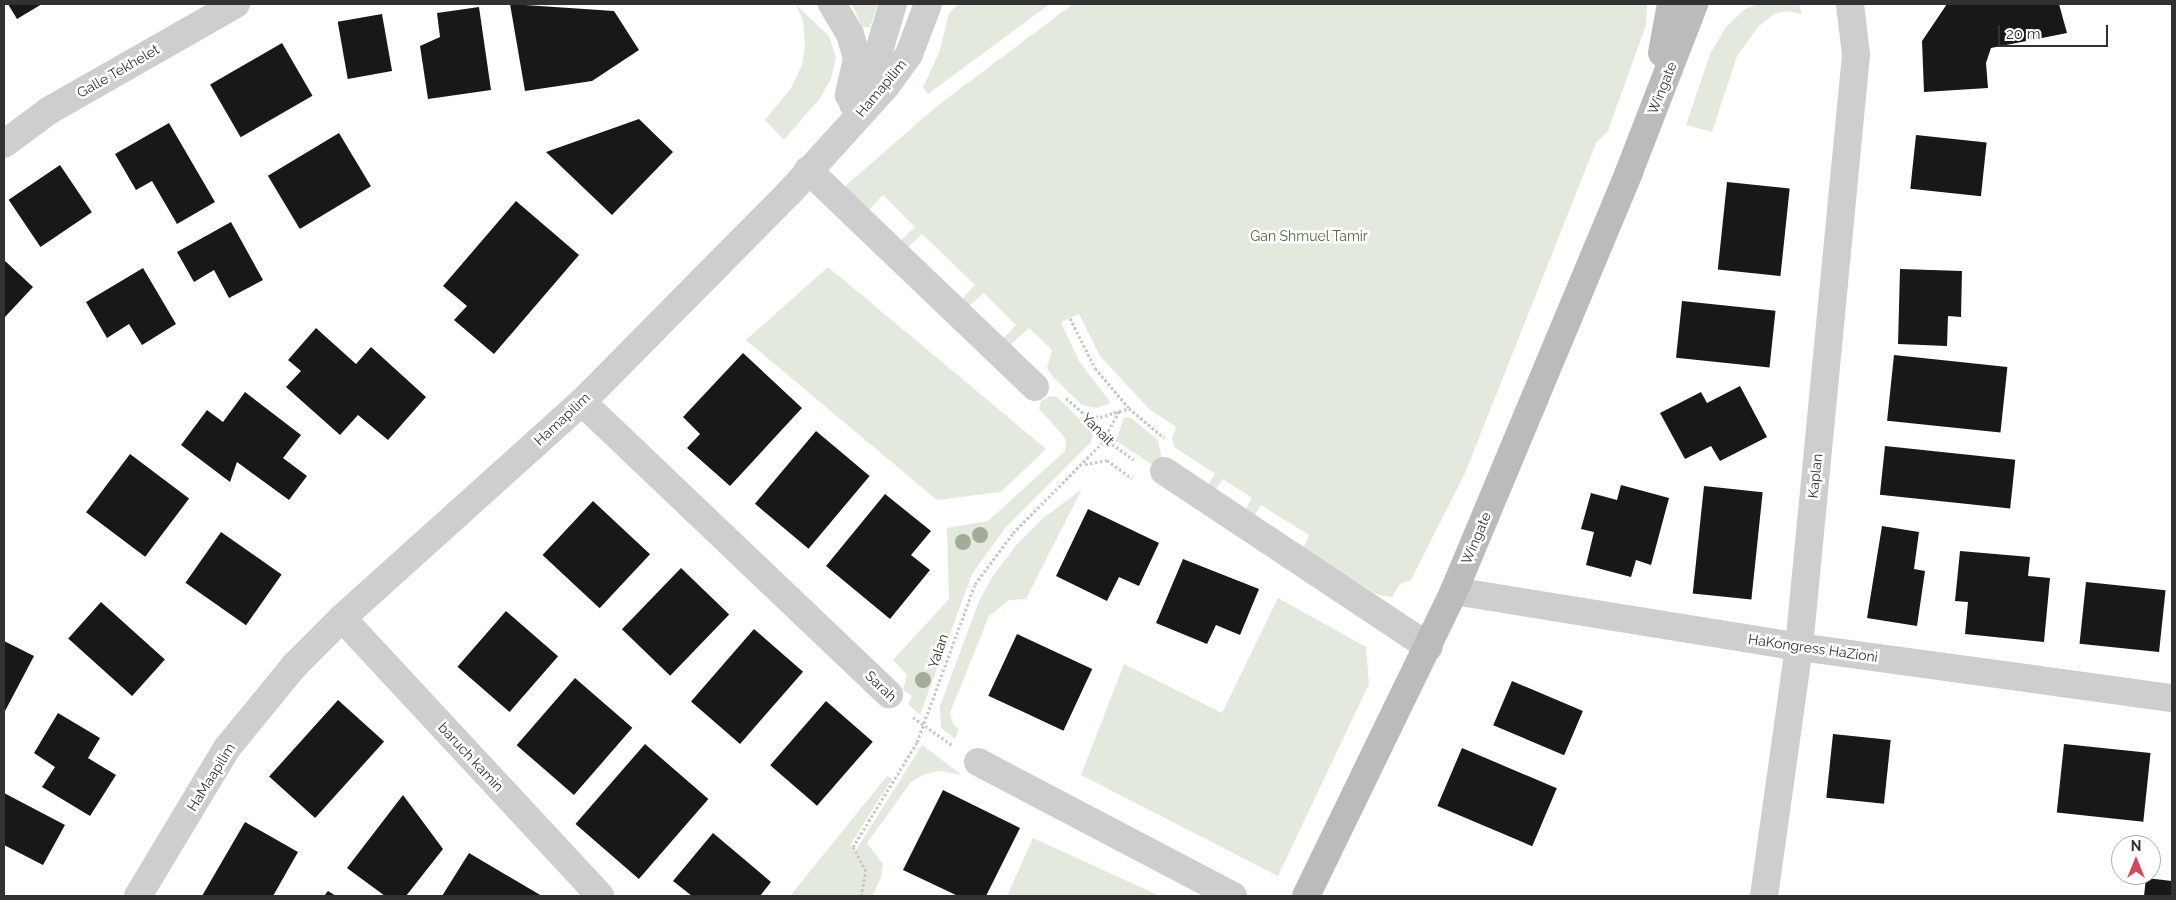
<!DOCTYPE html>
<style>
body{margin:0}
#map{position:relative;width:2176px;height:900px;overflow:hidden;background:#fff;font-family:Raleway,sans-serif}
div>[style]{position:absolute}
.green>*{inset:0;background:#e4e9de}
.building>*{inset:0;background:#181818;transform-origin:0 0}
.path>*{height:3px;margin-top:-1.5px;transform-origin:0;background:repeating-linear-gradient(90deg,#c8c8c8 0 2.5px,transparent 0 5px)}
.street>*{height:28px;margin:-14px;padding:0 14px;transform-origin:14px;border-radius:14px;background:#cecece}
.secondary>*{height:28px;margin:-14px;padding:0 14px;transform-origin:14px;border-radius:14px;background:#bbb}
.trees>*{width:16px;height:16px;margin:-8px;border-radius:50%;background:#a3ac98}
span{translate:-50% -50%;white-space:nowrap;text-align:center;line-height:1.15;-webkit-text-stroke:5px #fff;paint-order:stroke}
.street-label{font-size:14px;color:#313131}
.park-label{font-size:14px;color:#576843}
.frame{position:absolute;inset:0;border:5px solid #313131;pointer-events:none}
.north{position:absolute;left:2111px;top:835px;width:50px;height:50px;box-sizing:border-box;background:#fff;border:1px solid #adadad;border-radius:50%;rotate:0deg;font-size:14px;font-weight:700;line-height:20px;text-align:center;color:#313131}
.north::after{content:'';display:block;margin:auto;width:18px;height:22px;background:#d1495e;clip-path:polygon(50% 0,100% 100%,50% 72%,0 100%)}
.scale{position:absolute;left:1998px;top:25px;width:110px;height:22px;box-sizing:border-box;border:2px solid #313131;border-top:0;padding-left:6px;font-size:15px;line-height:18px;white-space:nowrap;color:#313131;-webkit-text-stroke:4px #fff;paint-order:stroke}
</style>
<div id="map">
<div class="green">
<i style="clip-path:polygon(852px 4px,878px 4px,870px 27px,862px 27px)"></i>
<i style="clip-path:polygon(958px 4px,1050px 4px,928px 94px,923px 87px,939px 53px,949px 13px)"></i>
<i style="clip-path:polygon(1073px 4px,1647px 4px,1646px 25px,1608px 131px,1596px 143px,1466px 471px,1411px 580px,1400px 584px,1392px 597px,1376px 594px,1303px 549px,1309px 535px,1261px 505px,1254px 517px,1244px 511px,1252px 498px,1223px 479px,1212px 494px,1205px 489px,1215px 474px,1174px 447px,1172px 438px,1176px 427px,1149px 409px,1100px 356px,1079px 314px,1061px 322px,1079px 361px,1111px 403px,1097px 408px,1082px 405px,1053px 377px,1047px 368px,1052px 350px,1029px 328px,1007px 348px,1000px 342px,1016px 325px,984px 293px,967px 308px,960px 301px,975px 285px,922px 234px,906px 249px,899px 242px,915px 227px,883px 195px,866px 213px,842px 189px,937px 106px)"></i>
<i style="clip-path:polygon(1758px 4px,1799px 4px,1802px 14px,1787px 11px,1774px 14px,1758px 27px,1737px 56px,1712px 132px,1686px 125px,1710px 54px,1726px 27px,1745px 9px)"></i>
<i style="clip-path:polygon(796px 5px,829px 36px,836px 57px,831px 79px,820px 98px,784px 140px,765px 120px,791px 88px,802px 65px,805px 46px,803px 20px)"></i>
<i style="clip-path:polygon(828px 267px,1046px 449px,1001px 492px,937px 500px,746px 340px)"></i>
<i style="clip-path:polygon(1050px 396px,1057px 397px,1089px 428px,1093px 435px,1091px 442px,1006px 527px,972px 574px,920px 715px,908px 704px,912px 696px,903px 690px,907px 675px,893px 660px,949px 599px,947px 528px,988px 521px,1065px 451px,1066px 441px,1062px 434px,1039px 409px,1041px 401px)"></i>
<i style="clip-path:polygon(1124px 417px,1131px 418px,1158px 440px,1162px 460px,1153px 465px,1116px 441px)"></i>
<i style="clip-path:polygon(1082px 489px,1026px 599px,1009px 600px,989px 616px,950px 713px,953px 724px,959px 730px,955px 739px,941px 728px,940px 706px,979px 601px,992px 577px,1018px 543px,1042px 519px)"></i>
<i style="clip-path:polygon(1278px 598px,1366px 647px,1369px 684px,1278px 876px,1081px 775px,1124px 664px,1222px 713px)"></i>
<i style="clip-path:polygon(922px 745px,962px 775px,940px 771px,925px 774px,911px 782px,867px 843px,883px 864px,881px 878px,872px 896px,790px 896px,887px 776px,892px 779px,850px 845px,856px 850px)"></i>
<i style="clip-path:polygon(1033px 838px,1160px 896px,1007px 896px)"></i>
</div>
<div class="building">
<i style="clip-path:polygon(8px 4px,42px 4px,17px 19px)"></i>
<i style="clip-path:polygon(510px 4px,614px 11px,639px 50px,592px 81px,525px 91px)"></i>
<i style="clip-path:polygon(1947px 4px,2059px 4px,2067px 33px,1991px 48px,1986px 63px,1988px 88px,1924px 92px,1922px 41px)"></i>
<i style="clip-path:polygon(479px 7px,491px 90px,428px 99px,420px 46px,440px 37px,437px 13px)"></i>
<i style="left:382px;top:14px;width:58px;height:45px;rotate:80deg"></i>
<i style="left:282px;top:43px;width:61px;height:83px;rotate:60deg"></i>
<i style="clip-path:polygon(639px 119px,673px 152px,612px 215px,546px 152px)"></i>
<i style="clip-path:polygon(169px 123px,215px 202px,177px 224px,152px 181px,136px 190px,115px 154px)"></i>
<i style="left:339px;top:133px;width:62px;height:83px;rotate:59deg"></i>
<i style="left:1916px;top:135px;width:71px;height:54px;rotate:6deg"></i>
<i style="left:60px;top:165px;width:57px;height:62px;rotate:56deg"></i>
<i style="left:1727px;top:182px;width:63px;height:88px;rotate:6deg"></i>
<i style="clip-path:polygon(516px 201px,579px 255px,494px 354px,454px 320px,467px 306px,443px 286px)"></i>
<i style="clip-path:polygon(231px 222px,263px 280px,229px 298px,214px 270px,194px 282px,177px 252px)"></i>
<i style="clip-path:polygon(4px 260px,33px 287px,4px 318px)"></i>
<i style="clip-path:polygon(143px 268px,176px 324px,142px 345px,129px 324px,107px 338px,86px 302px)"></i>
<i style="clip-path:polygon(1900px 269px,1962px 271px,1961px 317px,1948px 316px,1947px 346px,1898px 344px)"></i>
<i style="left:1682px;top:301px;width:94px;height:57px;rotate:6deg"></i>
<i style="clip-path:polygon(316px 328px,356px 364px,371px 347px,426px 397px,388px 440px,358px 415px,340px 435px,286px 387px,301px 371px,288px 360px)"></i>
<i style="clip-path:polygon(743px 353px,802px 408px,730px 486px,687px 448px,700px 434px,683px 417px)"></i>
<i style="left:1894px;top:355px;width:114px;height:66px;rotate:6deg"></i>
<i style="clip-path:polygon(1740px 386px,1767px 437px,1720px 461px,1711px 446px,1685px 459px,1660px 413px,1701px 392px,1707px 403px)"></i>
<i style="clip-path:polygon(245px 392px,301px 435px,283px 458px,307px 476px,289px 500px,237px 462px,230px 482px,181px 445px,207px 410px,223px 422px)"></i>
<i style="left:816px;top:431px;width:70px;height:95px;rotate:40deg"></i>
<i style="left:1885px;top:446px;width:131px;height:49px;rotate:6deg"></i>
<i style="left:130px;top:454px;width:74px;height:73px;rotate:37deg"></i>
<i style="clip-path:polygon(1621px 485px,1669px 498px,1651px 565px,1636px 560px,1631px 577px,1586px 565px,1594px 532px,1581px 529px,1591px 493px,1617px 500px)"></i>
<i style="left:1704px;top:486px;width:59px;height:108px;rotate:6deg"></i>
<i style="clip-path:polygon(885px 494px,931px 531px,911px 555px,930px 570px,890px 619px,826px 566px)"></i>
<i style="left:593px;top:501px;width:78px;height:74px;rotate:43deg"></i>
<i style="clip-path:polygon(1088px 509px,1159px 543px,1139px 586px,1119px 577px,1107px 601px,1056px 576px)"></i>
<i style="clip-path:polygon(1882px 526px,1919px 532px,1914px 569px,1925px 571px,1917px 626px,1867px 618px)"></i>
<i style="left:221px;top:532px;width:74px;height:62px;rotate:35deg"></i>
<i style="clip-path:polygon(1960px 551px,2030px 557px,2028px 576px,2050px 578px,2044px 642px,1965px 634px,1968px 602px,1955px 601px)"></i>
<i style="clip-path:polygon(1183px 559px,1259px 589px,1240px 635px,1216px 625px,1207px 644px,1156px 623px)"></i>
<i style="left:681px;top:568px;width:67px;height:85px;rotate:44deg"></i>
<i style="left:2086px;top:582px;width:80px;height:62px;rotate:6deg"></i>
<i style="left:101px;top:602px;width:86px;height:49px;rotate:42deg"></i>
<i style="left:506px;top:611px;width:69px;height:74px;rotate:41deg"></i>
<i style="left:754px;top:629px;width:65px;height:96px;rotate:41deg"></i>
<i style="left:1017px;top:634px;width:83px;height:68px;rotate:25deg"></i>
<i style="clip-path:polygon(4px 641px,34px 656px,4px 713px)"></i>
<i style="left:575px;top:678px;width:76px;height:89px;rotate:41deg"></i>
<i style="left:1512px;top:681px;width:77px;height:48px;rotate:23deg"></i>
<i style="left:338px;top:700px;width:62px;height:103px;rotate:42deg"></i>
<i style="left:826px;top:701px;width:62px;height:85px;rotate:41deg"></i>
<i style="clip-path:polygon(58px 713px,100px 738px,88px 758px,116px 775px,90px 816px,42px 787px,55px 767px,34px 753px)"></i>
<i style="left:1833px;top:734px;width:58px;height:64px;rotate:6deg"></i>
<i style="left:645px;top:744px;width:84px;height:106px;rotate:41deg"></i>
<i style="left:2064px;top:744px;width:87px;height:69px;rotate:6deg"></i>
<i style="left:1462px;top:748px;width:103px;height:63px;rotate:23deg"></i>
<i style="clip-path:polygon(943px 790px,1020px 828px,986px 896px,958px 896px,903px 870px)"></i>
<i style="clip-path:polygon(4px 793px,65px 825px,43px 865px,4px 845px)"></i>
<i style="clip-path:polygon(403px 795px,443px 849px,406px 896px,385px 896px,347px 868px)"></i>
<i style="clip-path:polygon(245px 822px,298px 852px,273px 896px,202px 896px)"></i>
<i style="clip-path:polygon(713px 833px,771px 882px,760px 896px,692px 896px,673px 881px)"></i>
<i style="clip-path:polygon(469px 853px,542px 896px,442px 896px)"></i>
<i style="clip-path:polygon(2146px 878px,2172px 881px,2172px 896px,2144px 896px)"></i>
<i style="clip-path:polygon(328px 891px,336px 896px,324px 896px)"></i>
</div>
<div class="path">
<i style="left:1070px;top:318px;width:56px;rotate:63.4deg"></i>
<i style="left:1095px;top:368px;width:52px;rotate:49.6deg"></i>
<i style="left:1066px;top:398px;width:43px;rotate:41.2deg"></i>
<i style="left:1098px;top:426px;width:13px;rotate:63deg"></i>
<i style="left:1104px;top:438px;width:37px;rotate:36deg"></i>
<i style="left:1086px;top:415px;width:14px;rotate:8deg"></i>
<i style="left:1100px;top:417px;width:30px;rotate:-17deg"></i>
<i style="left:1129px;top:408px;width:46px;rotate:40.6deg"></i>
<i style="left:1085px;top:464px;width:22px;rotate:-10deg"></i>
<i style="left:1107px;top:460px;width:31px;rotate:36deg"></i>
<i style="left:913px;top:717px;width:48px;rotate:35.7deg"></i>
<i style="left:861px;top:896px;width:25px;rotate:-79deg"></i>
<i style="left:866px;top:871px;width:27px;rotate:-118deg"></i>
<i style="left:853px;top:847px;width:123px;rotate:-58.6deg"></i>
<i style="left:917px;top:742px;width:168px;rotate:-69.8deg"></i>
<i style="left:975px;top:584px;width:64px;rotate:-53.3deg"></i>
<i style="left:1013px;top:533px;width:125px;rotate:-45.3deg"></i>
<i style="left:1101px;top:444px;width:38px;rotate:-61deg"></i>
</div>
<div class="street">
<i style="left:832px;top:4px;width:35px;rotate:59deg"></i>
<i style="left:850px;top:34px;width:26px;rotate:74deg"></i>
<i style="left:857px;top:59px;width:37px;rotate:103deg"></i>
<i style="left:853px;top:104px;width:36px;rotate:-58deg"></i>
<i style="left:872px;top:74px;width:73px;rotate:-73.3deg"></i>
<i style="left:4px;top:144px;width:57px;rotate:-36.5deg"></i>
<i style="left:50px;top:110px;width:214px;rotate:-29.7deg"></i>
<i style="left:808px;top:170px;width:314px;rotate:43.7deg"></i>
<i style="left:582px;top:402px;width:424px;rotate:43.6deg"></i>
<i style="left:1164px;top:471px;width:318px;rotate:33.6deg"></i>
<i style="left:1454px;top:591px;width:350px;rotate:9.2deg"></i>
<i style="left:1799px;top:647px;width:376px;rotate:7.8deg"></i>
<i style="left:342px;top:618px;width:379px;rotate:47.1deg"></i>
<i style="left:978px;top:762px;width:288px;rotate:27.7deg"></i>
<i style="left:138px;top:896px;width:173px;rotate:-59deg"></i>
<i style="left:227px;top:748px;width:107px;rotate:-50.7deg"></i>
<i style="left:295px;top:665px;width:66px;rotate:-45deg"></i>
<i style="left:342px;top:618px;width:323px;rotate:-42deg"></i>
<i style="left:582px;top:402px;width:294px;rotate:-45.3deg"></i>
<i style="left:789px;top:193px;width:144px;rotate:-47.8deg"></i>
<i style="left:886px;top:86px;width:39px;rotate:-54deg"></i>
<i style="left:909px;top:54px;width:53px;rotate:-69.2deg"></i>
<i style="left:1764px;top:896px;width:251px;rotate:-82deg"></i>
<i style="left:1799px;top:647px;width:595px;rotate:-84.5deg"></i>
<i style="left:1856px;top:55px;width:51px;rotate:-96.7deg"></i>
</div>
<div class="secondary">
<i style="left:1662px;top:53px;width:50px;rotate:-79.6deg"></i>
<i style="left:1306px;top:896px;width:339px;rotate:-64.1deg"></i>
<i style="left:1454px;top:591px;width:454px;rotate:-67.3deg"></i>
<i style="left:1629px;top:172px;width:180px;rotate:-68.8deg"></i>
</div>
<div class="trees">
<i style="left:980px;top:535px"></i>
<i style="left:963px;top:542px"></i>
<i style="left:923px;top:680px"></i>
</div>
<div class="street-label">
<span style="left:118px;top:71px;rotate:-30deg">Galle Tekhelet</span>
<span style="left:881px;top:88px;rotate:-50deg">Hamapilim</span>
<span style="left:1662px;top:88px;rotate:-68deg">Wingate</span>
<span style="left:562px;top:419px;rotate:-43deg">Hamapilim</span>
<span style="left:1098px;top:429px;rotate:45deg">Yanait</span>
<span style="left:1815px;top:476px;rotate:-84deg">Kaplan</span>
<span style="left:1476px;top:538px;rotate:-67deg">Wingate</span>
<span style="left:1813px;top:648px;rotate:8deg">HaKongress HaZioni</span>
<span style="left:938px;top:651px;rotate:-71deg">Yalan</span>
<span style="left:881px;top:686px;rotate:44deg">Sarah</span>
<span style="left:471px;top:757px;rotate:47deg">baruch kamin</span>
<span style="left:211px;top:777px;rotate:-58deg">HaMaapilim</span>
</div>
<div class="park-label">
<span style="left:1309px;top:236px">Gan Shmuel Tamir</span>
</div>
<div class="frame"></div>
<div class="north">N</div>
<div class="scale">20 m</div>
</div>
